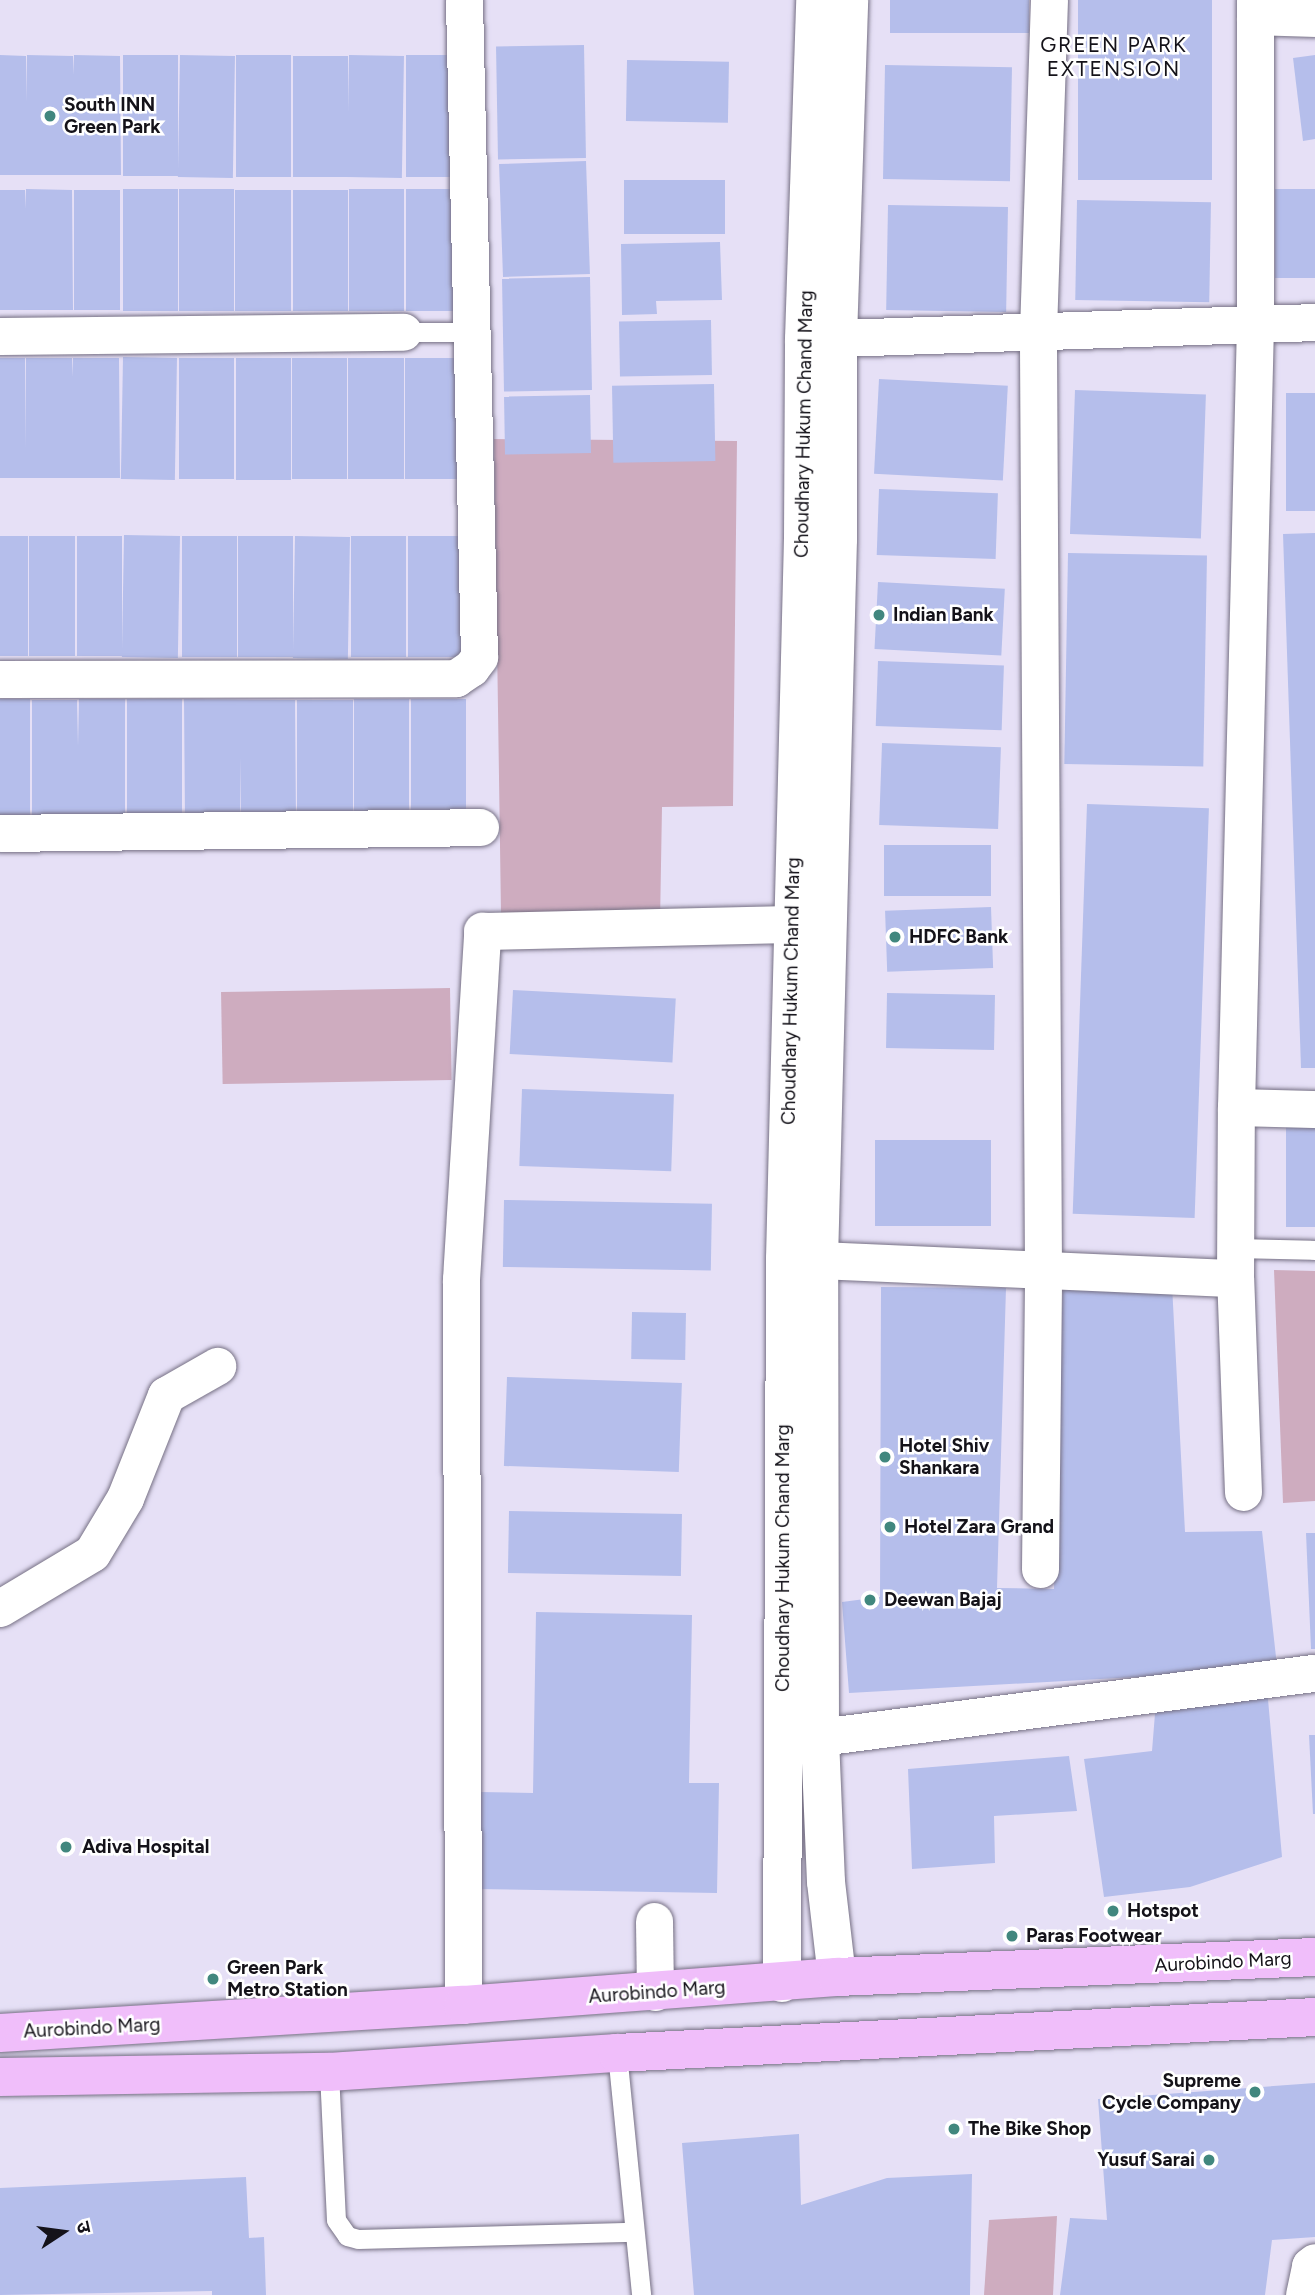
<!DOCTYPE html>
<meta charset="utf-8">
<style>
body{margin:0}
#map{position:relative;width:1315px;height:2295px;overflow:hidden;background:#e6e0f6;font-family:Figtree,"Noto Sans Devanagari",sans-serif}
div>[style]{position:absolute}
.green>*{inset:0;background:#ceacbf;transform-origin:0 0}
.building>*{inset:0;background:#b5beeb;transform-origin:0 0}
.roads{filter:drop-shadow(0 0 2px #767084) drop-shadow(0 0 2px #767084)}
.service>*{height:19px;margin:-9.5px;padding:0 9.5px;transform-origin:9.5px;border-radius:9.5px;background:#fff}
.minor>*{height:37px;margin:-18.5px;padding:0 18.5px;transform-origin:18.5px;border-radius:18.5px;background:#fff}
.tertiary>*{height:38px;margin:-19px;padding:0 19px;transform-origin:19px;border-radius:19px;background:#fff}
.trunk>*{height:38px;margin:-19px;padding:0 19px;transform-origin:19px;border-radius:19px;background:#f0befa}
.dots>*{width:19px;height:19px;translate:-50% -50%;box-sizing:border-box;border:4px solid #fff;border-radius:50%}
span{translate:-50% -50%;white-space:nowrap;text-align:center;line-height:1.15;-webkit-text-stroke:5px #fff;paint-order:stroke}
.poi-label{font-size:19px;color:#141219;font-weight:700}
.left{translate:0 -50%;text-align:left}
.right{translate:-100% -50%;text-align:right}
.street-label{font-size:19px;color:#141219}
.neighbourhood-label{font-size:21px;color:#141219;letter-spacing:2px}
.north{position:absolute;left:28px;top:2197px;width:70px;height:70px;-webkit-text-stroke:5px #fff;paint-order:stroke;rotate:77deg;font-size:19px;font-weight:700;line-height:28px;text-align:center;color:#141219}
.north::after{content:'';display:block;margin:auto;width:24px;height:32px;background:#141219;clip-path:polygon(50% 0,100% 100%,50% 72%,0 100%)}
</style>
<div id="map">
<div class="green">
<i style="clip-path:polygon(494px 439px,737px 441px,733px 806px,662px 807px,660px 923px,501px 913px)"></i>
<i style="left:450px;top:988px;width:92px;height:229px;rotate:89deg"></i>
<i style="clip-path:polygon(1274px 1270px,1315px 1271px,1315px 1501px,1283px 1503px)"></i>
<i style="clip-path:polygon(1057px 2216px,1053px 2295px,984px 2295px,989px 2220px)"></i>
</div>
<div class="building">
<i style="left:890px;top:0;width:139px;height:33px"></i>
<i style="left:1078px;top:0;width:134px;height:180px"></i>
<i style="left:584px;top:45px;width:113px;height:88px;rotate:89deg"></i>
<i style="clip-path:polygon(0 55px,26px 56px,26px 102px,27px 55px,73px 56px,73px 75px,74px 55px,120px 56px,121px 175px,0 175px)"></i>
<i style="left:123px;top:55px;width:55px;height:121px"></i>
<i style="left:180px;top:55px;width:55px;height:122px;rotate:1deg"></i>
<i style="left:291px;top:55px;width:122px;height:55px;rotate:90deg"></i>
<i style="left:349px;top:55px;width:55px;height:122px;rotate:1deg"></i>
<i style="left:406px;top:55px;width:55px;height:122px"></i>
<i style="clip-path:polygon(1315px 55px,1315px 139px,1303px 141px,1293px 58px)"></i>
<i style="left:293px;top:56px;width:55px;height:121px"></i>
<i style="left:627px;top:60px;width:102px;height:61px;rotate:1deg"></i>
<i style="left:885px;top:65px;width:127px;height:114px;rotate:1deg"></i>
<i style="left:586px;top:161px;width:113px;height:87px;rotate:88deg"></i>
<i style="left:725px;top:180px;width:54px;height:101px;rotate:90deg"></i>
<i style="clip-path:polygon(26px 189px,72px 190px,73px 310px,0 310px,0 190px,25px 190px,26px 209px)"></i>
<i style="left:123px;top:189px;width:55px;height:122px"></i>
<i style="left:179px;top:189px;width:55px;height:122px"></i>
<i style="left:404px;top:189px;width:122px;height:55px;rotate:90deg"></i>
<i style="left:460px;top:189px;width:122px;height:54px;rotate:90deg"></i>
<i style="left:1275px;top:189px;width:40px;height:89px"></i>
<i style="left:74px;top:190px;width:46px;height:120px"></i>
<i style="left:235px;top:190px;width:56px;height:121px"></i>
<i style="left:293px;top:190px;width:55px;height:121px"></i>
<i style="left:1077px;top:200px;width:134px;height:100px;rotate:1deg"></i>
<i style="left:888px;top:205px;width:120px;height:105px;rotate:1deg"></i>
<i style="clip-path:polygon(720px 242px,722px 300px,656px 301px,657px 314px,622px 315px,621px 244px)"></i>
<i style="left:590px;top:277px;width:113px;height:88px;rotate:89deg"></i>
<i style="left:711px;top:320px;width:55px;height:92px;rotate:89deg"></i>
<i style="left:123px;top:357px;width:54px;height:122px;rotate:1deg"></i>
<i style="clip-path:polygon(0 358px,25px 358px,26px 449px,26px 358px,72px 358px,72px 377px,73px 358px,119px 358px,120px 478px,0 478px)"></i>
<i style="left:179px;top:358px;width:55px;height:121px"></i>
<i style="left:236px;top:358px;width:55px;height:122px"></i>
<i style="left:292px;top:358px;width:55px;height:121px"></i>
<i style="left:348px;top:358px;width:56px;height:121px"></i>
<i style="left:405px;top:358px;width:56px;height:121px"></i>
<i style="left:879px;top:379px;width:129px;height:95px;rotate:3deg"></i>
<i style="left:714px;top:384px;width:77px;height:102px;rotate:89deg"></i>
<i style="left:1075px;top:390px;width:131px;height:144px;rotate:2deg"></i>
<i style="left:1286px;top:393px;width:29px;height:118px"></i>
<i style="left:590px;top:395px;width:58px;height:86px;rotate:89deg"></i>
<i style="left:879px;top:489px;width:119px;height:66px;rotate:2deg"></i>
<i style="clip-path:polygon(1315px 533px,1315px 1068px,1301px 1068px,1283px 534px)"></i>
<i style="left:124px;top:535px;width:56px;height:122px;rotate:1deg"></i>
<i style="left:0;top:536px;width:28px;height:120px"></i>
<i style="left:29px;top:536px;width:46px;height:120px"></i>
<i style="left:77px;top:536px;width:45px;height:120px"></i>
<i style="left:182px;top:536px;width:55px;height:121px"></i>
<i style="left:238px;top:536px;width:55px;height:121px"></i>
<i style="left:295px;top:536px;width:55px;height:122px;rotate:1deg"></i>
<i style="left:351px;top:536px;width:55px;height:121px"></i>
<i style="left:408px;top:536px;width:55px;height:121px"></i>
<i style="left:1068px;top:553px;width:139px;height:211px;rotate:1deg"></i>
<i style="left:878px;top:582px;width:127px;height:67px;rotate:3deg"></i>
<i style="left:878px;top:661px;width:126px;height:65px;rotate:2deg"></i>
<i style="left:0;top:699px;width:30px;height:120px"></i>
<i style="clip-path:polygon(79px 699px,125px 699px,125px 820px,32px 820px,32px 700px,77px 700px,78px 746px)"></i>
<i style="left:127px;top:699px;width:55px;height:121px"></i>
<i style="clip-path:polygon(184px 699px,295px 700px,296px 821px,241px 821px,241px 758px,240px 821px,185px 820px)"></i>
<i style="left:409px;top:699px;width:122px;height:55px;rotate:90deg"></i>
<i style="left:411px;top:699px;width:55px;height:122px"></i>
<i style="left:297px;top:700px;width:56px;height:121px"></i>
<i style="left:882px;top:743px;width:119px;height:82px;rotate:2deg"></i>
<i style="left:1087px;top:804px;width:122px;height:410px;rotate:2deg"></i>
<i style="left:884px;top:845px;width:107px;height:51px"></i>
<i style="left:991px;top:907px;width:61px;height:106px;rotate:88deg"></i>
<i style="left:513px;top:990px;width:163px;height:64px;rotate:3deg"></i>
<i style="left:887px;top:993px;width:108px;height:55px;rotate:1deg"></i>
<i style="left:522px;top:1089px;width:152px;height:77px;rotate:2deg"></i>
<i style="left:1286px;top:1126px;width:29px;height:101px"></i>
<i style="left:875px;top:1140px;width:116px;height:86px"></i>
<i style="left:504px;top:1200px;width:208px;height:67px;rotate:1deg"></i>
<i style="clip-path:polygon(1063px 1279px,1172px 1285px,1185px 1532px,1262px 1531px,1277px 1666px,1225px 1672px,849px 1693px,842px 1602px,880px 1597px,881px 1287px,1006px 1288px,997px 1588px,1054px 1589px)"></i>
<i style="left:632px;top:1312px;width:54px;height:47px;rotate:1deg"></i>
<i style="left:507px;top:1377px;width:175px;height:89px;rotate:2deg"></i>
<i style="left:509px;top:1511px;width:173px;height:62px;rotate:1deg"></i>
<i style="clip-path:polygon(1306px 1533px,1315px 1533px,1315px 1649px,1311px 1649px)"></i>
<i style="clip-path:polygon(536px 1612px,692px 1615px,689px 1783px,719px 1783px,717px 1893px,477px 1889px,479px 1792px,533px 1793px)"></i>
<i style="clip-path:polygon(1267px 1688px,1282px 1857px,1190px 1887px,1104px 1897px,1084px 1759px,1152px 1751px,1156px 1701px)"></i>
<i style="clip-path:polygon(1309px 1735px,1315px 1735px,1315px 1814px,1313px 1814px)"></i>
<i style="clip-path:polygon(1069px 1756px,1077px 1811px,994px 1816px,995px 1863px,912px 1869px,908px 1769px)"></i>
<i style="clip-path:polygon(1315px 2083px,1315px 2237px,1272px 2240px,1265px 2295px,1060px 2295px,1070px 2218px,1107px 2220px,1098px 2099px)"></i>
<i style="clip-path:polygon(799px 2134px,801px 2205px,887px 2178px,972px 2174px,970px 2295px,694px 2295px,682px 2143px)"></i>
<i style="clip-path:polygon(246px 2177px,249px 2238px,264px 2237px,266px 2295px,212px 2295px,212px 2291px,0 2295px,0 2188px)"></i>
</div>
<div class="roads">
<div class="service">
<i style="left:403px;top:332px;width:69px"></i>
<i style="left:1235px;top:1248px;width:80px;rotate:1.4deg"></i>
<i style="left:617px;top:2053px;width:243px;rotate:84.3deg"></i>
<i style="left:329px;top:2072px;width:148px;rotate:87.3deg"></i>
<i style="left:336px;top:2220px;width:19px;rotate:55deg"></i>
<i style="left:347px;top:2236px;width:11px;rotate:15deg"></i>
<i style="left:358px;top:2239px;width:276px;rotate:-1.5deg"></i>
</div>
<div class="minor">
<i style="left:1255px;top:16px;width:60px;rotate:1.9deg"></i>
<i style="left:0;top:336px;width:403px;rotate:-0.6deg"></i>
<i style="left:809px;top:339px;width:506px;rotate:-1.92deg"></i>
<i style="left:0;top:679px;width:456px;rotate:-0.1deg"></i>
<i style="left:456px;top:678px;width:18px;rotate:-34deg"></i>
<i style="left:471px;top:668px;width:14px;rotate:-54deg"></i>
<i style="left:479px;top:657px;width:657px;rotate:-91.31deg"></i>
<i style="left:0;top:833px;width:480px;rotate:-0.7deg"></i>
<i style="left:1236px;top:1107px;width:79px;rotate:1.5deg"></i>
<i style="left:819px;top:1260px;width:416px;rotate:2.5deg"></i>
<i style="left:1243px;top:1492px;width:214px;rotate:-92.1deg"></i>
<i style="left:1235px;top:1278px;width:171px;rotate:-89.7deg"></i>
<i style="left:1236px;top:1107px;width:783px;rotate:-88.61deg"></i>
<i style="left:1255px;top:324px;width:324px;rotate:-90deg"></i>
<i style="left:1040px;top:1569px;width:299px;rotate:-89.4deg"></i>
<i style="left:1043px;top:1270px;width:939px;rotate:-90.31deg"></i>
<i style="left:1038px;top:331px;width:331px;rotate:-88.1deg"></i>
<i style="left:0;top:1608px;width:107px;rotate:-30.9deg"></i>
<i style="left:92px;top:1553px;width:64px;rotate:-59deg"></i>
<i style="left:125px;top:1498px;width:111px;rotate:-68.3deg"></i>
<i style="left:166px;top:1395px;width:59px;rotate:-29.6deg"></i>
<i style="left:820px;top:1737px;width:499px;rotate:-7.4deg"></i>
<i style="left:654px;top:1921px;width:71px;rotate:89.2deg"></i>
<i style="left:463px;top:2005px;width:726px;rotate:-90.16deg"></i>
<i style="left:461px;top:1279px;width:349px;rotate:-86.5deg"></i>
<i style="left:482px;top:931px;width:311px;rotate:-1.3deg"></i>
<i style="left:1304px;top:2295px;width:30px;rotate:-78deg"></i>
<i style="left:1310px;top:2266px;width:6px;rotate:-39deg"></i>
</div>
<div class="tertiary">
<i style="left:837px;top:1977px;width:96px;rotate:-96.6deg"></i>
<i style="left:826px;top:1882px;width:145px;rotate:-92.4deg"></i>
<i style="left:820px;top:1737px;width:477px;rotate:-90.1deg"></i>
<i style="left:819px;top:1260px;width:721px;rotate:-88.49deg"></i>
<i style="left:838px;top:539px;width:201px;rotate:-90deg"></i>
<i style="left:838px;top:338px;width:338px;rotate:-88.1deg"></i>
<i style="left:782px;top:1983px;width:724px;rotate:-89.76deg"></i>
<i style="left:785px;top:1259px;width:721px;rotate:-88.57deg"></i>
<i style="left:803px;top:538px;width:199px;rotate:-89.7deg"></i>
<i style="left:804px;top:339px;width:339px;rotate:-88.1deg"></i>
</div>
<div class="trunk">
<i style="left:0;top:2033px;width:464px;rotate:-3.5deg"></i>
<i style="left:463px;top:2005px;width:375px;rotate:-4.3deg"></i>
<i style="left:837px;top:1977px;width:478px;rotate:-2.4deg"></i>
<i style="left:0;top:2077px;width:329px;rotate:-0.9deg"></i>
<i style="left:329px;top:2072px;width:289px;rotate:-3.8deg"></i>
<i style="left:617px;top:2053px;width:699px;rotate:-2.95deg"></i>
</div>
</div>
<div class="dots">
<i style="left:50px;top:116px;background:#41877e"></i>
<i style="left:879px;top:615px;background:#41877e"></i>
<i style="left:895px;top:937px;background:#41877e"></i>
<i style="left:885px;top:1457px;background:#41877e"></i>
<i style="left:890px;top:1527px;background:#41877e"></i>
<i style="left:870px;top:1600px;background:#41877e"></i>
<i style="left:66px;top:1847px;background:#41877e"></i>
<i style="left:1113px;top:1911px;background:#41877e"></i>
<i style="left:1012px;top:1936px;background:#41877e"></i>
<i style="left:213px;top:1979px;background:#41877e"></i>
<i style="left:1255px;top:2092px;background:#41877e"></i>
<i style="left:954px;top:2129px;background:#41877e"></i>
<i style="left:1209px;top:2160px;background:#41877e"></i>
</div>
<div class="poi-label">
<span class="left" style="left:64px;top:116px">South INN<br>Green Park</span>
<span class="left" style="left:893px;top:615px">Indian Bank</span>
<span class="left" style="left:909px;top:937px">HDFC Bank</span>
<span class="left" style="left:899px;top:1457px">Hotel Shiv<br>Shankara</span>
<span class="left" style="left:904px;top:1527px">Hotel Zara Grand</span>
<span class="left" style="left:884px;top:1600px">Deewan Bajaj</span>
<span class="left" style="left:82px;top:1847px">Adiva Hospital</span>
<span class="left" style="left:1127px;top:1911px">Hotspot</span>
<span class="left" style="left:1026px;top:1936px">Paras Footwear</span>
<span class="left" style="left:227px;top:1979px">Green Park<br>Metro Station</span>
<span class="right" style="left:1241px;top:2092px">Supreme<br>Cycle Company</span>
<span class="left" style="left:968px;top:2129px">The Bike Shop</span>
<span class="right" style="left:1195px;top:2160px">Yusuf Sarai</span>
</div>
<div class="street-label">
<span style="left:804px;top:424px;rotate:-89deg">Choudhary Hukum Chand Marg</span>
<span style="left:791px;top:991px;rotate:-89deg">Choudhary Hukum Chand Marg</span>
<span style="left:783px;top:1558px;rotate:-90deg">Choudhary Hukum Chand Marg</span>
<span style="left:1223px;top:1962px;rotate:-3deg">Aurobindo Marg</span>
<span style="left:657px;top:1992px;rotate:-4deg">Aurobindo Marg</span>
<span style="left:92px;top:2028px;rotate:-3deg">Aurobindo Marg</span>
</div>
<div class="neighbourhood-label">
<span style="left:1114px;top:57px">GREEN PARK<br>EXTENSION</span>
</div>
<div class="north">उ</div>
</div>
